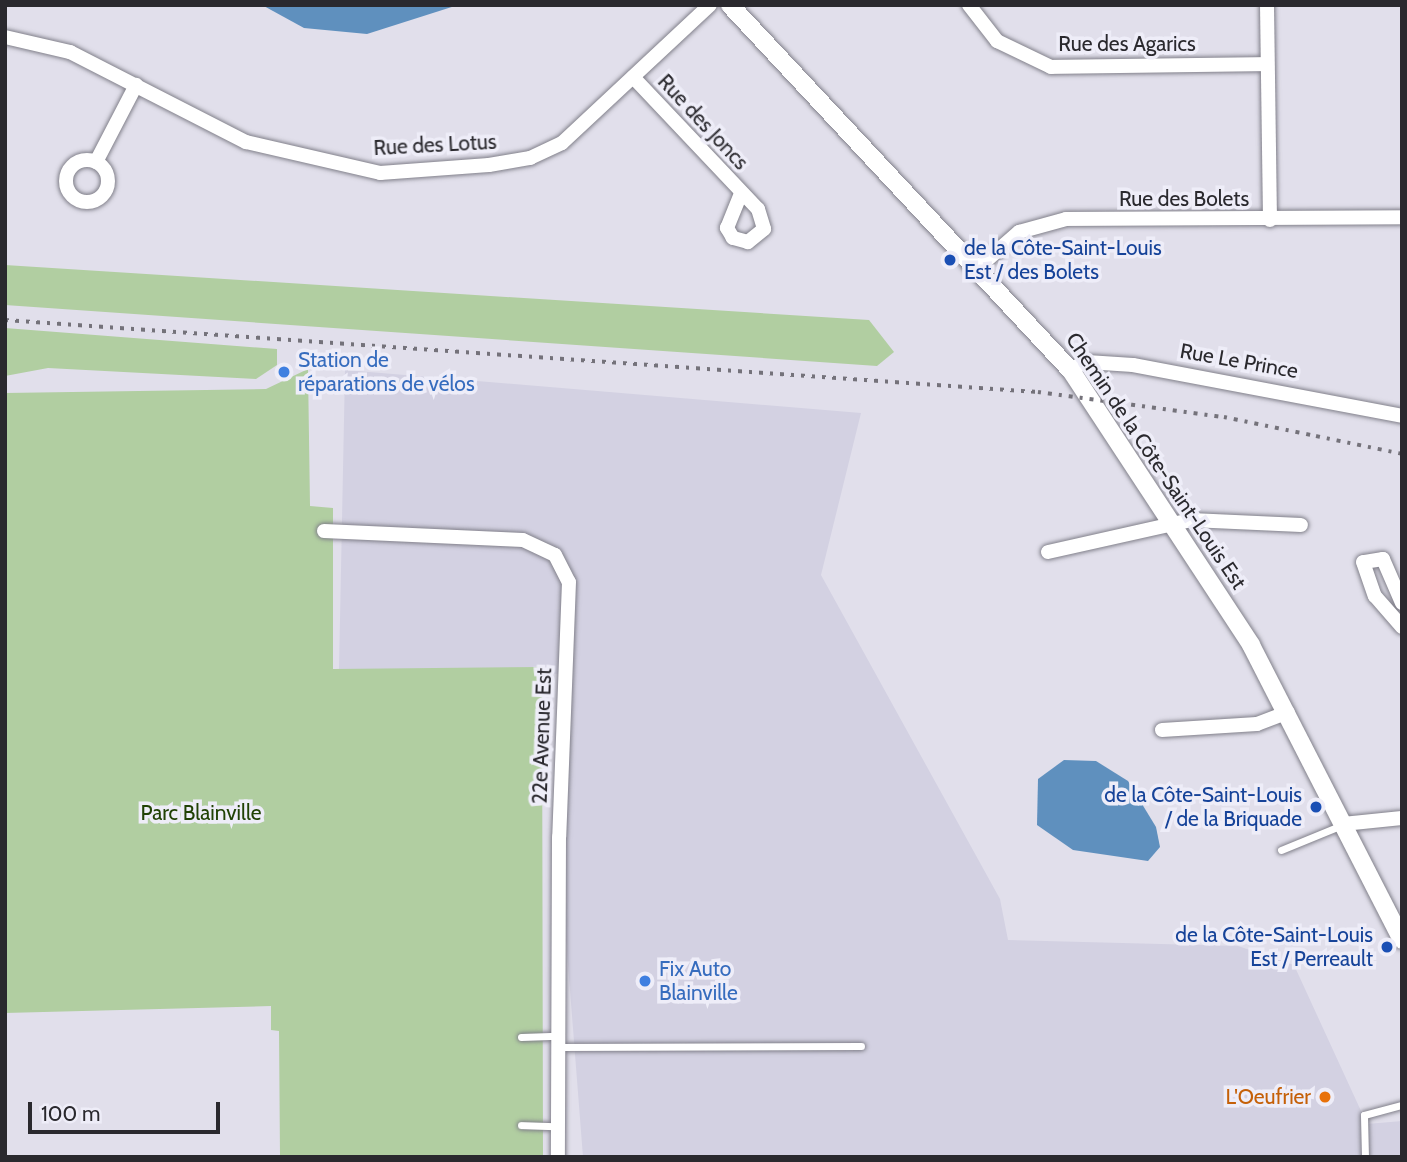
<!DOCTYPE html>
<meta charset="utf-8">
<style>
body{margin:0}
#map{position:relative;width:1407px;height:1162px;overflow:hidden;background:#e1dfeb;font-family:Cabin,sans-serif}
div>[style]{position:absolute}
.built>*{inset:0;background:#d3d1e2}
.green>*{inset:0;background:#b1cea1}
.water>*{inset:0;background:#5f90be}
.roads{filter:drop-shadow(0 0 2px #81808a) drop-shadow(0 0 2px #81808a)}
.service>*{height:7px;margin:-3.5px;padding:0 3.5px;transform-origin:3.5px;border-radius:3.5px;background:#fff}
.minor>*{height:14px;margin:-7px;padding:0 7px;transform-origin:7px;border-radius:7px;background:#fff}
.minor>.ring{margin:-7px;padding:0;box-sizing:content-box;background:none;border:14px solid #fff;border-radius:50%}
.tertiary>*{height:18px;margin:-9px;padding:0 9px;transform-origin:9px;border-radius:9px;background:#fff}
.rail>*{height:3.5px;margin-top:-1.75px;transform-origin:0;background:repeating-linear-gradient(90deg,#74727a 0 3.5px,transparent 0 10.5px)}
.dots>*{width:19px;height:19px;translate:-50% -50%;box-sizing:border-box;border:4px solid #eeedf8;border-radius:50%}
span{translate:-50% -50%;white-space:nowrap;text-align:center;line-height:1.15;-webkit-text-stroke:7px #eeedf8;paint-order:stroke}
.street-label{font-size:21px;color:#2a292e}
.transit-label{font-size:21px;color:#164399}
.left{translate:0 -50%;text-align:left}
.right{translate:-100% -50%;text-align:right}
.shop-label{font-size:21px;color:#366cbe}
.park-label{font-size:21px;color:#214205}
.food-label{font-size:21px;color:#c56008}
.frame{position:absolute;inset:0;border:7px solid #2a292e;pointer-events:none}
.scale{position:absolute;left:28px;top:1102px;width:192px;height:32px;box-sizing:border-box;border:4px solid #2a292e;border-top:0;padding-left:9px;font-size:21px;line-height:24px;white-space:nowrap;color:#2a292e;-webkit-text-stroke:5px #eeedf8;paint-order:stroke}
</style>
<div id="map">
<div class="built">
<i style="clip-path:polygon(345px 370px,861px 413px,821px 575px,1000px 899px,1008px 940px,1238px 946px,1294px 965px,1367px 1124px,1402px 1121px,1402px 1157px,583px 1157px,563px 900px,571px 674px,339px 670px)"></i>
</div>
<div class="green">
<i style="clip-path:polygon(5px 265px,869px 320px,894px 352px,877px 366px,5px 305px)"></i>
<i style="clip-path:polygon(5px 328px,277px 349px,277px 365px,256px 379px,48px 368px,5px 376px)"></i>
<i style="clip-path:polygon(308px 369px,310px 506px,333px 508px,333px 669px,542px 667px,543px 1157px,280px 1157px,279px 1031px,271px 1030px,271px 1006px,5px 1013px,5px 393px,266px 389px)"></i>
</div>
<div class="water">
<i style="clip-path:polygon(262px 5px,458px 5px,367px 34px,304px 28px)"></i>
<i style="clip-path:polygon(1064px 760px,1096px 761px,1128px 781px,1156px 827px,1160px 847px,1148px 861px,1073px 850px,1037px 825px,1038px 779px)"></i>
</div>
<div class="roads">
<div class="service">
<i style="left:1281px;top:850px;width:66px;rotate:-22.3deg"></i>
<i style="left:521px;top:1037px;width:37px;rotate:-2deg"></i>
<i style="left:559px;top:1047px;width:302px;rotate:-0.2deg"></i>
<i style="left:521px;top:1125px;width:38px;rotate:2deg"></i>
<i style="left:1365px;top:1157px;width:42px;rotate:-91.4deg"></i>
<i style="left:1364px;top:1115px;width:39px;rotate:-15deg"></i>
</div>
<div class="minor">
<i style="left:969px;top:5px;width:46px;rotate:52.1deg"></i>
<i style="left:997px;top:41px;width:60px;rotate:25.7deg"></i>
<i style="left:1051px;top:67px;width:215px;rotate:-0.8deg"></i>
<i style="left:1267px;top:5px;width:215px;rotate:89.2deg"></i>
<i style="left:5px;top:37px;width:67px;rotate:13deg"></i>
<i style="left:70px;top:52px;width:198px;rotate:27.1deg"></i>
<i style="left:246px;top:142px;width:138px;rotate:13deg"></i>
<i style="left:380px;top:173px;width:109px;rotate:-4.2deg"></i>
<i style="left:489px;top:165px;width:42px;rotate:-9.7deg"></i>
<i style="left:530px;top:158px;width:35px;rotate:-25deg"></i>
<i style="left:562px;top:143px;width:202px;rotate:-43deg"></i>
<i style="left:633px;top:77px;width:182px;rotate:46.6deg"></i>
<i style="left:758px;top:209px;width:21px;rotate:73deg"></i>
<i style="left:764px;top:229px;width:21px;rotate:141deg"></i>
<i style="left:748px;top:242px;width:16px;rotate:-165deg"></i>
<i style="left:733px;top:238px;width:12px;rotate:-121deg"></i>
<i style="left:727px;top:228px;width:35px;rotate:-68deg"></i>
<i class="ring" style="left:66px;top:160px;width:28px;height:28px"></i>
<i style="left:96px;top:162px;width:87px;rotate:-62.5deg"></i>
<i style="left:980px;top:266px;width:52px;rotate:-41.1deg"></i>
<i style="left:1019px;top:232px;width:49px;rotate:-15.5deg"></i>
<i style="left:1066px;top:219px;width:336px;rotate:-0.3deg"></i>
<i style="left:1070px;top:369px;width:18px;rotate:-22deg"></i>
<i style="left:1087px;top:362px;width:46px;rotate:3.7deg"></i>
<i style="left:1133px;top:365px;width:274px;rotate:10.7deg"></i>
<i style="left:324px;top:531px;width:199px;rotate:2.6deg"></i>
<i style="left:523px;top:540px;width:35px;rotate:25deg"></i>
<i style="left:555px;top:555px;width:30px;rotate:63deg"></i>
<i style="left:569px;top:582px;width:255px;rotate:92.2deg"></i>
<i style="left:559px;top:837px;width:320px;rotate:90.2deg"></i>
<i style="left:1048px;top:552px;width:147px;rotate:-12.6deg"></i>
<i style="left:1191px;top:520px;width:110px;rotate:2.6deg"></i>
<i style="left:1402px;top:603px;width:48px;rotate:-113.4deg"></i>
<i style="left:1383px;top:559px;width:20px;rotate:171deg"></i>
<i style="left:1363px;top:562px;width:36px;rotate:71deg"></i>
<i style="left:1375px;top:596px;width:41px;rotate:48.9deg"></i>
<i style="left:1162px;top:730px;width:95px;rotate:-3.6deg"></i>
<i style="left:1257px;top:724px;width:33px;rotate:-21deg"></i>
<i style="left:1343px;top:824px;width:59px;rotate:-5.8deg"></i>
</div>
<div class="tertiary">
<i style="left:730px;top:5px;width:498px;rotate:47deg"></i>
<i style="left:1070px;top:369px;width:330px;rotate:56.7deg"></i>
<i style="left:1251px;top:645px;width:331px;rotate:62.9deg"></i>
</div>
</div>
<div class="rail">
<i style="left:5px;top:320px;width:1036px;rotate:3.99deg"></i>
<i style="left:1038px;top:392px;width:188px;rotate:7.7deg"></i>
<i style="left:1224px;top:417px;width:182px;rotate:11.7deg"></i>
</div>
<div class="dots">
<i style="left:950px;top:260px;background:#1a4fb4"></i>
<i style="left:284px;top:372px;background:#3f7fe0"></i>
<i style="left:1316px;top:807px;background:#1a4fb4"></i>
<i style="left:1387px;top:947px;background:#1a4fb4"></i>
<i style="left:645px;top:981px;background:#3f7fe0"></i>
<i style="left:1325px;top:1097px;background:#e8710a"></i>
</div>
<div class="street-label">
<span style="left:1127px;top:44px">Rue des Agarics</span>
<span style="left:703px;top:122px;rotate:47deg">Rue des Joncs</span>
<span style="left:435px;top:145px;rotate:-3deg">Rue des Lotus</span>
<span style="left:1184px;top:199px">Rue des Bolets</span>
<span style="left:1239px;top:361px;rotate:10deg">Rue Le Prince</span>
<span style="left:1156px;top:461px;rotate:56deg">Chemin de la Côte-Saint-Louis Est</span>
<span style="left:542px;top:736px;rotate:-88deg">22e Avenue Est</span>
</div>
<div class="transit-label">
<span class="left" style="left:964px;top:260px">de la Côte-Saint-Louis<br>Est / des Bolets</span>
<span class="right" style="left:1302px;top:807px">de la Côte-Saint-Louis<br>/ de la Briquade</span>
<span class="right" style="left:1373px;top:947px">de la Côte-Saint-Louis<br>Est / Perreault</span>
</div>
<div class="shop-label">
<span class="left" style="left:298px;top:372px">Station de<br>réparations de vélos</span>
<span class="left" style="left:659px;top:981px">Fix Auto<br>Blainville</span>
</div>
<div class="park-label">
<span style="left:201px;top:813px">Parc Blainville</span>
</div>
<div class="food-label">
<span class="right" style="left:1311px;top:1097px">L'Oeufrier</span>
</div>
<div class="frame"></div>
<div class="scale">100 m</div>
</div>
